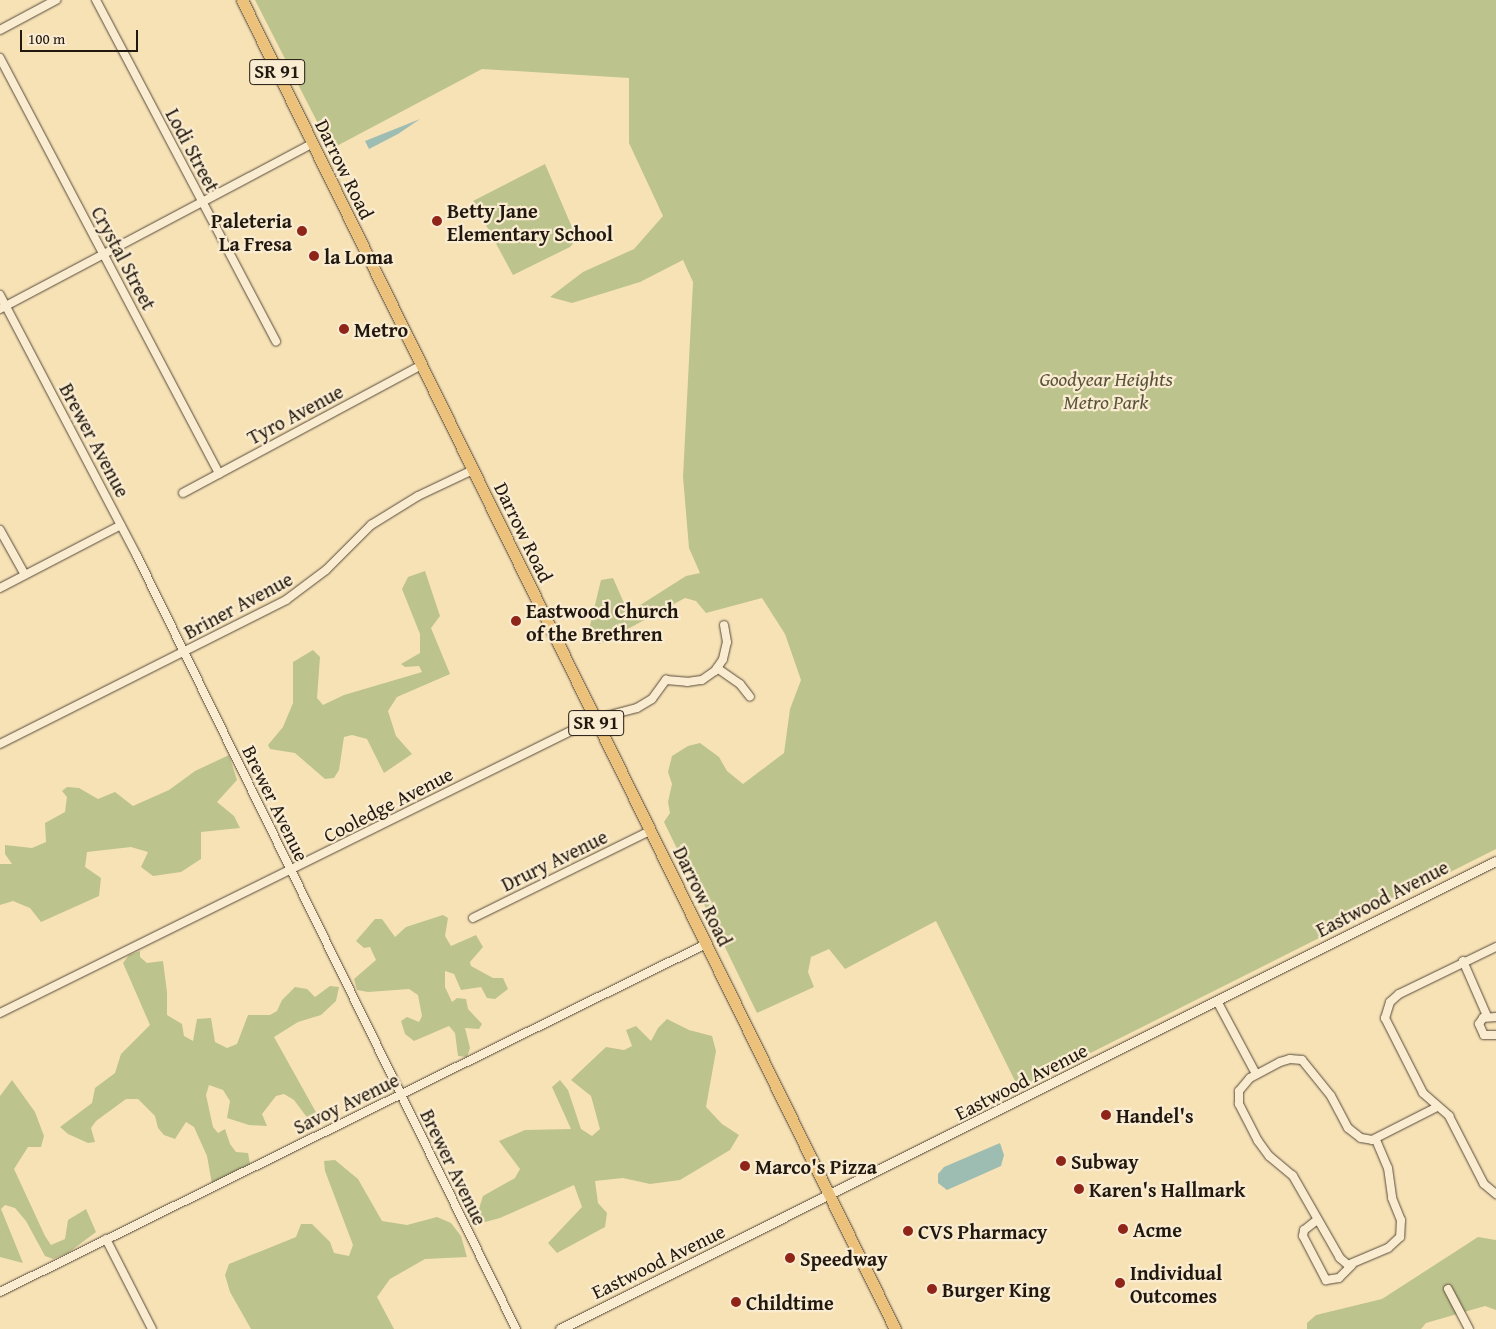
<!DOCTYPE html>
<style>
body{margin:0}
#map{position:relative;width:1496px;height:1329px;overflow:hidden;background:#f7e2b6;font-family:"Gentium Book Plus",serif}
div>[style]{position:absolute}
.green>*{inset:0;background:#bdc38d}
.water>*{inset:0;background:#9dbdb2}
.roads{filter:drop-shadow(0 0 1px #564a3a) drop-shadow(0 0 1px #564a3a)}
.minor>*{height:8px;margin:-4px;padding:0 4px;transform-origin:4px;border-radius:4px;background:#faecd0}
.tertiary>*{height:9px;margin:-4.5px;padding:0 4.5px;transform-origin:4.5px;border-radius:4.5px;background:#faecd0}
.primary>*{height:11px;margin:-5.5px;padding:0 5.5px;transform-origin:5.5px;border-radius:5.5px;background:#ecc17b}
.dots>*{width:14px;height:14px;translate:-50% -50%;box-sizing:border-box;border:2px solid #faecd0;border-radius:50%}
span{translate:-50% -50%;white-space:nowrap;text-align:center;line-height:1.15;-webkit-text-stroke:4.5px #faecd0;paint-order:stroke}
.shield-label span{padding:1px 4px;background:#faecd0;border:1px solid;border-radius:4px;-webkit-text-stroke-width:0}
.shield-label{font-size:19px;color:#211810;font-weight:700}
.street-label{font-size:20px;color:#211810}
.poi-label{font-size:20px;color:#211810;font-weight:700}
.left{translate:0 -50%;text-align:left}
.right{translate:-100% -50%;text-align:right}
.park-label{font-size:20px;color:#58543c;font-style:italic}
.scale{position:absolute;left:20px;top:30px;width:118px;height:22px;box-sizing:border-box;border:2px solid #211810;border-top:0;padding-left:6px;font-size:15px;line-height:18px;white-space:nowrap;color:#211810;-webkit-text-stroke:4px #faecd0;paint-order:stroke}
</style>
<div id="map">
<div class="green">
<i style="clip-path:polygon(255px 0,1496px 0,1496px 849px,1019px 1089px,936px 921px,845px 969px,829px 949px,811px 957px,808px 972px,814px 987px,757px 1013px,664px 822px,670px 813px,668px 802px,672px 784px,668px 772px,672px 756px,688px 746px,700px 743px,719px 757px,727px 771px,743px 784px,784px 753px,790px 709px,801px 680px,785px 634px,762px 598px,706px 613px,696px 601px,685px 598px,600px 644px,587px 638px,601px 580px,613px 578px,624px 603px,634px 609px,686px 576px,700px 573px,689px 548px,683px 477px,693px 282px,683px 260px,640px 282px,572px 303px,550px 297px,583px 272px,634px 249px,663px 216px,629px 143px,629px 78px,482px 69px,331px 149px)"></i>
<i style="clip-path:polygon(545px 164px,577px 239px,570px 247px,513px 275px,473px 201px)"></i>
<i style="clip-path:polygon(425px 571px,440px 616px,431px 628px,450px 674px,397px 697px,388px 711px,396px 736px,412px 754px,384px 773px,367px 739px,352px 735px,344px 737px,339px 770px,334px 778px,325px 779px,295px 753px,270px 749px,268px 745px,283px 727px,293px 703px,293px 662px,313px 650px,320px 657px,317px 698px,323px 705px,344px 695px,422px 672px,419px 666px,405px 667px,401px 664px,420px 653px,420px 634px,402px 589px,408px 577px)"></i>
<i style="clip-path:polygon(229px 755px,237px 780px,217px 802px,234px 816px,240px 828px,201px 832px,201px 859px,181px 872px,153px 876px,141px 867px,148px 852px,131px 847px,87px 852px,85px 867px,101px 878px,99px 896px,41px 922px,30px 908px,13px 901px,0 905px,0 864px,12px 864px,5px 854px,5px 845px,32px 848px,46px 842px,45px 823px,65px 812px,67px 797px,62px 791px,67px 787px,79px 788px,98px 799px,115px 792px,133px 806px,169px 790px,195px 771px)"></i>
<i style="clip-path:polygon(443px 915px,448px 918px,445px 936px,451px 946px,476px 935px,483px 947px,470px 962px,471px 966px,493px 978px,503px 978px,508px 989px,495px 999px,487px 998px,481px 987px,461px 990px,454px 974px,445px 971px,445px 987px,452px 1002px,457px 998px,466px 999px,468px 1009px,482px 1024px,479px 1029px,465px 1028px,470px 1048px,467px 1057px,458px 1056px,455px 1033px,449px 1026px,414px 1041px,405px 1034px,401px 1021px,407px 1017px,419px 1022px,422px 1016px,418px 995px,409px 989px,368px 992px,357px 990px,354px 979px,376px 960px,370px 947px,364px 948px,356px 941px,375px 919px,382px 919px,395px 937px,406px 927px)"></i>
<i style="clip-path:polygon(140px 951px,140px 957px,147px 963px,163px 961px,167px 992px,167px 1015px,182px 1024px,184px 1036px,193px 1041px,197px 1019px,211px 1018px,215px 1042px,227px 1048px,237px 1044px,248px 1015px,270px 1015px,277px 1011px,282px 1000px,295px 987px,307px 989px,315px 997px,330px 986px,339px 987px,336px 1001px,321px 1015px,298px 1022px,274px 1037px,322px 1123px,315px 1128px,294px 1100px,284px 1094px,276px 1096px,262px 1114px,267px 1126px,249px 1125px,227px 1118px,230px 1101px,223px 1090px,209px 1085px,206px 1095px,213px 1127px,218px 1133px,225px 1129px,230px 1144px,236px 1152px,248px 1153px,250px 1164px,212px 1184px,207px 1156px,194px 1127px,186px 1122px,175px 1139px,164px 1135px,158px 1128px,155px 1116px,138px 1099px,126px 1099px,96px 1121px,91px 1128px,95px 1142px,88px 1143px,68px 1134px,60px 1127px,92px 1103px,95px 1088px,115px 1073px,121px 1054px,150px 1025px,123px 963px,129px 955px)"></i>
<i style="clip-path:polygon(667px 1019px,689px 1030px,712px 1036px,716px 1051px,706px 1107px,722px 1124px,739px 1135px,730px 1150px,680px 1180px,650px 1184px,623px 1178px,595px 1181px,598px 1203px,607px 1213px,605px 1227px,557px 1253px,548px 1243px,582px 1207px,574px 1185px,500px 1218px,485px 1222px,476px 1218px,483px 1196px,515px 1178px,520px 1169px,499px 1141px,525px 1130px,571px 1129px,552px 1087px,560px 1080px,568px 1090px,581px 1129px,592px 1136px,600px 1129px,591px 1096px,571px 1080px,606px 1047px,624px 1050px,632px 1046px,626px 1030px,636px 1026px,651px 1041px,658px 1028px)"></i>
<i style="clip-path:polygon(12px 1080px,35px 1112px,44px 1136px,41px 1147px,28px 1147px,14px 1169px,45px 1236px,51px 1245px,65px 1239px,68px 1220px,86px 1209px,96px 1232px,68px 1253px,53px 1259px,45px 1256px,26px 1221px,15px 1208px,5px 1205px,1px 1209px,23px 1263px,0 1257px,0 1096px)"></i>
<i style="clip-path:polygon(335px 1160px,358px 1179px,382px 1221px,407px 1225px,437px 1217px,451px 1223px,461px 1236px,467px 1257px,425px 1259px,390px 1279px,377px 1297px,394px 1329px,251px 1329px,230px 1292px,225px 1275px,229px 1264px,296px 1237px,301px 1224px,312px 1224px,330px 1242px,334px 1253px,349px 1256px,353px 1245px,325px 1171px,324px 1161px)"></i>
<i style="clip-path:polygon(1478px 1237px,1496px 1240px,1496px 1310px,1485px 1306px,1426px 1323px,1421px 1329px,1307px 1329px,1307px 1323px,1316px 1315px,1382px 1299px)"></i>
</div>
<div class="water">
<i style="clip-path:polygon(420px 119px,398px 134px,369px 149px,365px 141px)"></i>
<i style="clip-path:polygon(1000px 1143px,1004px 1155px,1001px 1166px,947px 1190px,938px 1183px,938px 1174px,944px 1167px)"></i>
</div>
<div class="roads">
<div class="minor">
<i style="left:96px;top:0;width:386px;rotate:62.2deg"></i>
<i style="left:0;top:30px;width:64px;rotate:-28.2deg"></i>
<i style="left:0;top:58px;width:470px;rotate:62.2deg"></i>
<i style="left:0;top:295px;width:295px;rotate:62.3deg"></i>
<i style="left:137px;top:556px;width:861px;rotate:63.88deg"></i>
<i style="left:0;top:309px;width:353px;rotate:-27.9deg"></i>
<i style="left:183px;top:493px;width:271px;rotate:-28.2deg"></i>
<i style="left:0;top:530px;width:51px;rotate:60.9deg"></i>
<i style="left:0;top:588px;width:136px;rotate:-27.5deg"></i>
<i style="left:717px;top:668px;width:28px;rotate:35deg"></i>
<i style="left:740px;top:684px;width:16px;rotate:52deg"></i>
<i style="left:0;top:744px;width:320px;rotate:-26.7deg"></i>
<i style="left:286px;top:600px;width:50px;rotate:-36.9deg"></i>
<i style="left:326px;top:570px;width:64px;rotate:-45deg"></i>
<i style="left:371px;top:525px;width:55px;rotate:-31.7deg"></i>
<i style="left:418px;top:496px;width:61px;rotate:-25.3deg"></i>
<i style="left:473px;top:918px;width:197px;rotate:-26.2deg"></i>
<i style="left:1496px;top:947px;width:108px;rotate:154.1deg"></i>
<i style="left:1399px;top:994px;width:12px;rotate:138deg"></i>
<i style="left:1390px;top:1002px;width:17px;rotate:107deg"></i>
<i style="left:1385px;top:1018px;width:84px;rotate:63.1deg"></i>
<i style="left:1423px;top:1093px;width:35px;rotate:41deg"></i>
<i style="left:1449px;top:1116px;width:76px;rotate:62.8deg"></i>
<i style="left:1484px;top:1184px;width:16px;rotate:40deg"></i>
<i style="left:1463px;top:961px;width:60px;rotate:66.4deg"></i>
<i style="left:1217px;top:1001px;width:83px;rotate:61.9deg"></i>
<i style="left:0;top:1013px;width:664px;rotate:-26.29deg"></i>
<i style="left:595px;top:719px;width:43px;rotate:-14.7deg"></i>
<i style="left:637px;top:708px;width:17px;rotate:-31deg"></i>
<i style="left:652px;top:699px;width:24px;rotate:-54deg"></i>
<i style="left:666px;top:680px;width:21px;rotate:5deg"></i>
<i style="left:687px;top:682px;width:15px;rotate:-8deg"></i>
<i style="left:702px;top:680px;width:16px;rotate:-35deg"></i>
<i style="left:715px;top:671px;width:14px;rotate:-56deg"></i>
<i style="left:723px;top:659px;width:17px;rotate:-77deg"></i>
<i style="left:727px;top:642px;width:17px;rotate:-100deg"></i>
<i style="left:1496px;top:1017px;width:13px;rotate:176deg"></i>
<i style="left:1483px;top:1018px;width:7px;rotate:124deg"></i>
<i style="left:1479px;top:1024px;width:12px;rotate:66deg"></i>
<i style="left:1484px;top:1035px;width:12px"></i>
<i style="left:1376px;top:1140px;width:30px;rotate:67deg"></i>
<i style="left:1388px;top:1168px;width:30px;rotate:82deg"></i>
<i style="left:1392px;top:1198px;width:24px;rotate:68deg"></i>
<i style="left:1401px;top:1220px;width:17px;rotate:93deg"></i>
<i style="left:1400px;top:1237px;width:16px;rotate:137deg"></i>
<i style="left:1388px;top:1248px;width:43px;rotate:157deg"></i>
<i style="left:1348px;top:1265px;width:11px;rotate:-139deg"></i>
<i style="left:1340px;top:1258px;width:95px;rotate:-119.8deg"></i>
<i style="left:1293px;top:1176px;width:31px;rotate:-140deg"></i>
<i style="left:1269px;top:1156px;width:19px;rotate:-126deg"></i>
<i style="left:1258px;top:1141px;width:42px;rotate:-117.2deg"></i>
<i style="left:1239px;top:1104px;width:13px;rotate:-90deg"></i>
<i style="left:1239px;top:1091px;width:17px;rotate:-50deg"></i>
<i style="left:1250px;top:1078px;width:34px;rotate:-28deg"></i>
<i style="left:1280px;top:1062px;width:10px;rotate:-17deg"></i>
<i style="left:1290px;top:1059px;width:12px;rotate:5deg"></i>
<i style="left:1302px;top:1060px;width:46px;rotate:51.1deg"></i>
<i style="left:1331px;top:1096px;width:36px;rotate:62deg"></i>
<i style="left:1348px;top:1128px;width:16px;rotate:38deg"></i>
<i style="left:1361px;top:1138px;width:11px;rotate:10deg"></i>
<i style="left:1372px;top:1140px;width:73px;rotate:-26.9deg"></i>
<i style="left:1317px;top:1220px;width:16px;rotate:142deg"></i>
<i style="left:1304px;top:1230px;width:6px;rotate:99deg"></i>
<i style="left:1303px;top:1236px;width:50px;rotate:62.4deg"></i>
<i style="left:1326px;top:1280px;width:13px;rotate:-9deg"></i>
<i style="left:1339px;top:1278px;width:18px;rotate:-45deg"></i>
<i style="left:106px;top:1239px;width:101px;rotate:62.9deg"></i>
<i style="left:1448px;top:1289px;width:45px;rotate:62.3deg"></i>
<i style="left:0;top:1292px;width:787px;rotate:-26.24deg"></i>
</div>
<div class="tertiary">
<i style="left:560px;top:1329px;width:1046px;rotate:-26.57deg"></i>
</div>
<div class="primary">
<i style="left:242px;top:0;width:1481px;rotate:63.83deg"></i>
</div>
</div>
<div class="dots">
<i style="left:437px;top:221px;background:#8f2418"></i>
<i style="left:302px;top:231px;background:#8f2418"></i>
<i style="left:314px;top:256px;background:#8f2418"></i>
<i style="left:344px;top:329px;background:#8f2418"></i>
<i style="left:516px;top:621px;background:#8f2418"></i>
<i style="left:1106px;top:1115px;background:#8f2418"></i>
<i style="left:1061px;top:1161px;background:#8f2418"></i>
<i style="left:745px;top:1166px;background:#8f2418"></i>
<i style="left:1079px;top:1189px;background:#8f2418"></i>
<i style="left:1123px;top:1229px;background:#8f2418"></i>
<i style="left:908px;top:1231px;background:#8f2418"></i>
<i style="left:790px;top:1258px;background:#8f2418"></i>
<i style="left:1120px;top:1283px;background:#8f2418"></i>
<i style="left:932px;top:1289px;background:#8f2418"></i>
<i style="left:736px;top:1302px;background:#8f2418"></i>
</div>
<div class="shield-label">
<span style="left:277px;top:72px">SR 91</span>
<span style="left:596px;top:723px">SR 91</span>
</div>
<div class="street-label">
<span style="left:193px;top:150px;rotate:62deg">Lodi Street</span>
<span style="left:345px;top:169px;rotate:64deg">Darrow Road</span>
<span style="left:124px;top:258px;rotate:62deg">Crystal Street</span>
<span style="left:295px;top:414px;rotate:-28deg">Tyro Avenue</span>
<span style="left:95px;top:440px;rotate:62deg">Brewer Avenue</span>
<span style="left:524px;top:532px;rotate:64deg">Darrow Road</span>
<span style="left:238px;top:605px;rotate:-28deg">Briner Avenue</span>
<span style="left:276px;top:803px;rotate:64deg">Brewer Avenue</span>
<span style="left:388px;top:804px;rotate:-27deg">Cooledge Avenue</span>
<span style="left:554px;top:860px;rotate:-26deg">Drury Avenue</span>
<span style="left:703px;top:896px;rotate:64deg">Darrow Road</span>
<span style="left:1382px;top:898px;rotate:-27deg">Eastwood Avenue</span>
<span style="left:1021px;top:1081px;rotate:-27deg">Eastwood Avenue</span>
<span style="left:346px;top:1103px;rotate:-26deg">Savoy Avenue</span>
<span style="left:454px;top:1167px;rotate:64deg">Brewer Avenue</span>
<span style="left:658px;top:1261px;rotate:-26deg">Eastwood Avenue</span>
</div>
<div class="poi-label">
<span class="left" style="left:447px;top:222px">Betty Jane<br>Elementary School</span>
<span class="right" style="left:292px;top:232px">Paleteria<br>La Fresa</span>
<span class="left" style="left:324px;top:256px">la Loma</span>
<span class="left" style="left:354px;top:329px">Metro</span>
<span class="left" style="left:526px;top:622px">Eastwood Church<br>of the Brethren</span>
<span class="left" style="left:1116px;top:1115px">Handel's</span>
<span class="left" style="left:1071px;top:1161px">Subway</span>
<span class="left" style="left:755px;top:1166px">Marco's Pizza</span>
<span class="left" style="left:1089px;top:1189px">Karen's Hallmark</span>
<span class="left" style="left:1133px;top:1229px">Acme</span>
<span class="left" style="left:918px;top:1231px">CVS Pharmacy</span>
<span class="left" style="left:800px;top:1258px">Speedway</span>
<span class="left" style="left:1130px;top:1284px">Individual<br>Outcomes</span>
<span class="left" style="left:942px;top:1289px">Burger King</span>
<span class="left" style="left:746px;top:1302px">Childtime</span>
</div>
<div class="park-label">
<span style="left:1106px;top:390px">Goodyear Heights<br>Metro Park</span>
</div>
<div class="scale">100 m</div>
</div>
